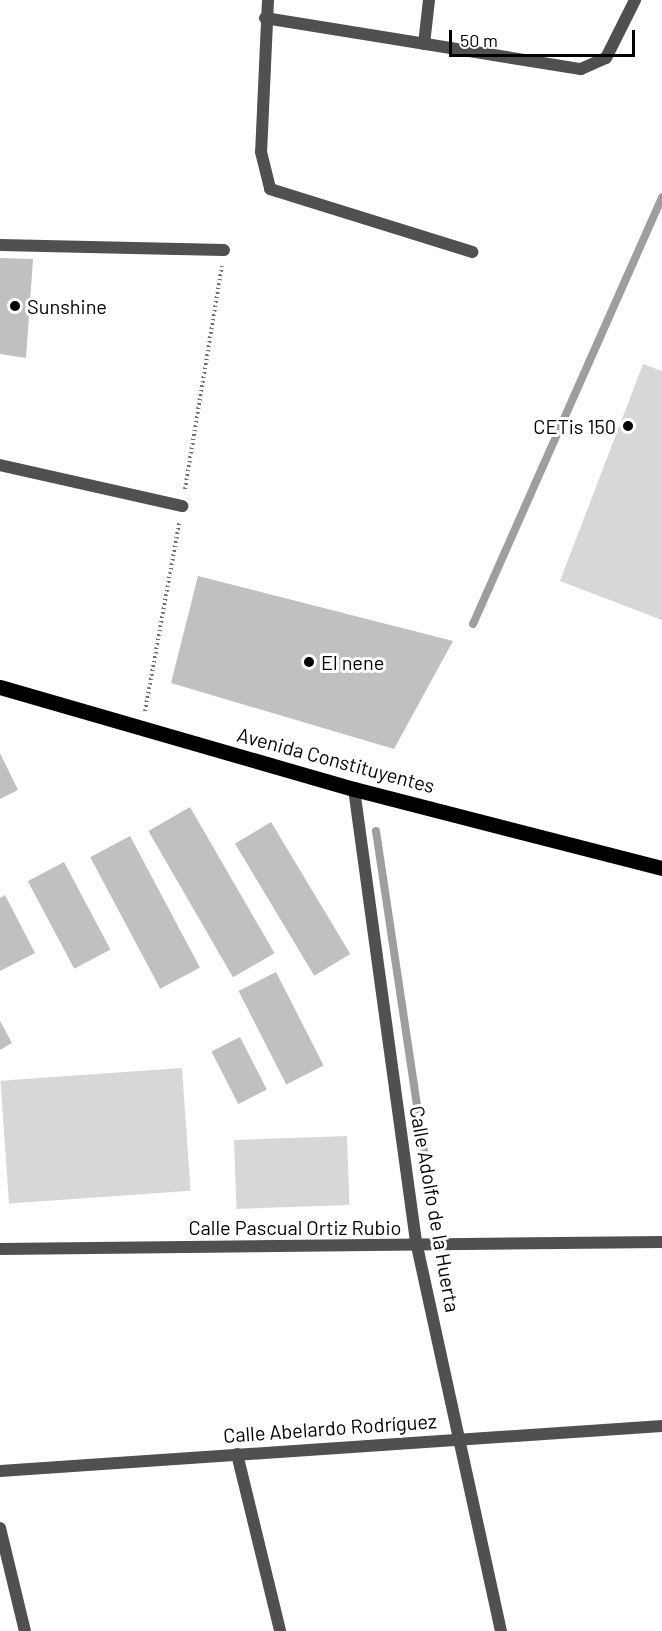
<!DOCTYPE html>
<meta charset="utf-8">
<style>
body{margin:0}
#map{position:relative;width:662px;height:1631px;overflow:hidden;background:#fff;font-family:Barlow,sans-serif}
div>[style]{position:absolute}
.green>*{inset:0;background:#d7d7d7;transform-origin:0 0}
.stream>*{height:8px;margin:-4px;padding:0 4px;transform-origin:4px;border-radius:4px;background:#9e9e9e}
.building>*{inset:0;background:#c0c0c0;transform-origin:0 0}
.path>*{height:4px;margin-top:-2px;transform-origin:0;background:repeating-linear-gradient(90deg,#727272 0 1.5px,transparent 0 4.5px)}
.minor>*{height:12px;margin:-6px;padding:0 6px;transform-origin:6px;border-radius:6px;background:#505050}
.primary>*{height:15px;margin:-7.5px;padding:0 7.5px;transform-origin:7.5px;border-radius:7.5px;background:#000}
.dots>*{width:16px;height:16px;translate:-50% -50%;box-sizing:border-box;border:3px solid #fff;border-radius:50%}
span{translate:-50% -50%;white-space:nowrap;text-align:center;line-height:1.15;-webkit-text-stroke:6px #fff;paint-order:stroke}
.poi-label{font-size:20px;color:#000}
.left{translate:0 -50%;text-align:left}
.right{translate:-100% -50%;text-align:right}
.street-label{font-size:20px;color:#000}
.scale{position:absolute;left:449px;top:30px;width:186px;height:27px;box-sizing:border-box;border:3px solid #000;border-top:0;padding-left:8px;font-size:18px;line-height:21px;white-space:nowrap;color:#000;-webkit-text-stroke:4px #fff;paint-order:stroke}
</style>
<div id="map">
<div class="green">
<i style="clip-path:polygon(643px 364px,662px 371px,662px 620px,560px 581px)"></i>
<i style="left:182px;top:1068px;width:123px;height:182px;rotate:86deg"></i>
<i style="left:347px;top:1136px;width:69px;height:113px;rotate:88deg"></i>
</div>
<div class="stream">
<i style="left:473px;top:624px;width:467px;rotate:-66.1deg"></i>
<i style="left:376px;top:831px;width:374px;rotate:81.5deg"></i>
</div>
<div class="building">
<i style="clip-path:polygon(0 258px,33px 259px,26px 358px,0 354px)"></i>
<i style="clip-path:polygon(198px 576px,453px 641px,394px 749px,171px 683px)"></i>
<i style="clip-path:polygon(0 753px,18px 790px,0 799px)"></i>
<i style="left:190px;top:807px;width:169px;height:48px;rotate:60deg"></i>
<i style="left:271px;top:822px;width:154px;height:42px;rotate:59deg"></i>
<i style="left:130px;top:836px;width:149px;height:45px;rotate:62deg"></i>
<i style="left:64px;top:862px;width:99px;height:41px;rotate:62deg"></i>
<i style="clip-path:polygon(5px 895px,35px 953px,0 971px,0 898px)"></i>
<i style="left:276px;top:972px;width:105px;height:42px;rotate:63deg"></i>
<i style="clip-path:polygon(0 1021px,12px 1043px,0 1050px)"></i>
<i style="left:240px;top:1037px;width:59px;height:32px;rotate:63deg"></i>
</div>
<div class="path">
<i style="left:185px;top:489px;width:226px;rotate:-80.6deg"></i>
<i style="left:145px;top:711px;width:191px;rotate:-79.7deg"></i>
</div>
<div class="minor">
<i style="left:268px;top:0;width:152px;rotate:92.6deg"></i>
<i style="left:261px;top:152px;width:38px;rotate:76deg"></i>
<i style="left:270px;top:189px;width:212px;rotate:17.3deg"></i>
<i style="left:265px;top:18px;width:320px;rotate:9.2deg"></i>
<i style="left:581px;top:69px;width:27px;rotate:-24deg"></i>
<i style="left:606px;top:58px;width:65px;rotate:-63.4deg"></i>
<i style="left:424px;top:44px;width:44px;rotate:-83.5deg"></i>
<i style="left:0;top:245px;width:224px;rotate:1.3deg"></i>
<i style="left:0;top:465px;width:187px;rotate:12.7deg"></i>
<i style="left:354px;top:789px;width:461px;rotate:82.2deg"></i>
<i style="left:417px;top:1246px;width:394px;rotate:77.7deg"></i>
<i style="left:0;top:1249px;width:662px;rotate:-0.61deg"></i>
<i style="left:237px;top:1454px;width:182px;rotate:76.3deg"></i>
<i style="left:0;top:1471px;width:664px;rotate:-3.89deg"></i>
<i style="left:0;top:1528px;width:106px;rotate:76.4deg"></i>
</div>
<div class="primary">
<i style="left:0;top:687px;width:368px;rotate:16.1deg"></i>
<i style="left:354px;top:789px;width:318px;rotate:14.4deg"></i>
</div>
<div class="dots">
<i style="left:15px;top:306px;background:#000"></i>
<i style="left:628px;top:426px;background:#000"></i>
<i style="left:309px;top:662px;background:#000"></i>
</div>
<div class="poi-label">
<span class="left" style="left:27px;top:306px">Sunshine</span>
<span class="right" style="left:616px;top:426px">CETis 150</span>
<span class="left" style="left:321px;top:662px">El nene</span>
</div>
<div class="street-label">
<span style="left:336px;top:760px;rotate:15deg">Avenida Constituyentes</span>
<span style="left:435px;top:1209px;rotate:80deg">Calle Adolfo de la Huerta</span>
<span style="left:295px;top:1227px">Calle Pascual Ortiz Rubio</span>
<span style="left:330px;top:1428px;rotate:-4deg">Calle Abelardo Rodríguez</span>
</div>
<div class="scale">50 m</div>
</div>
